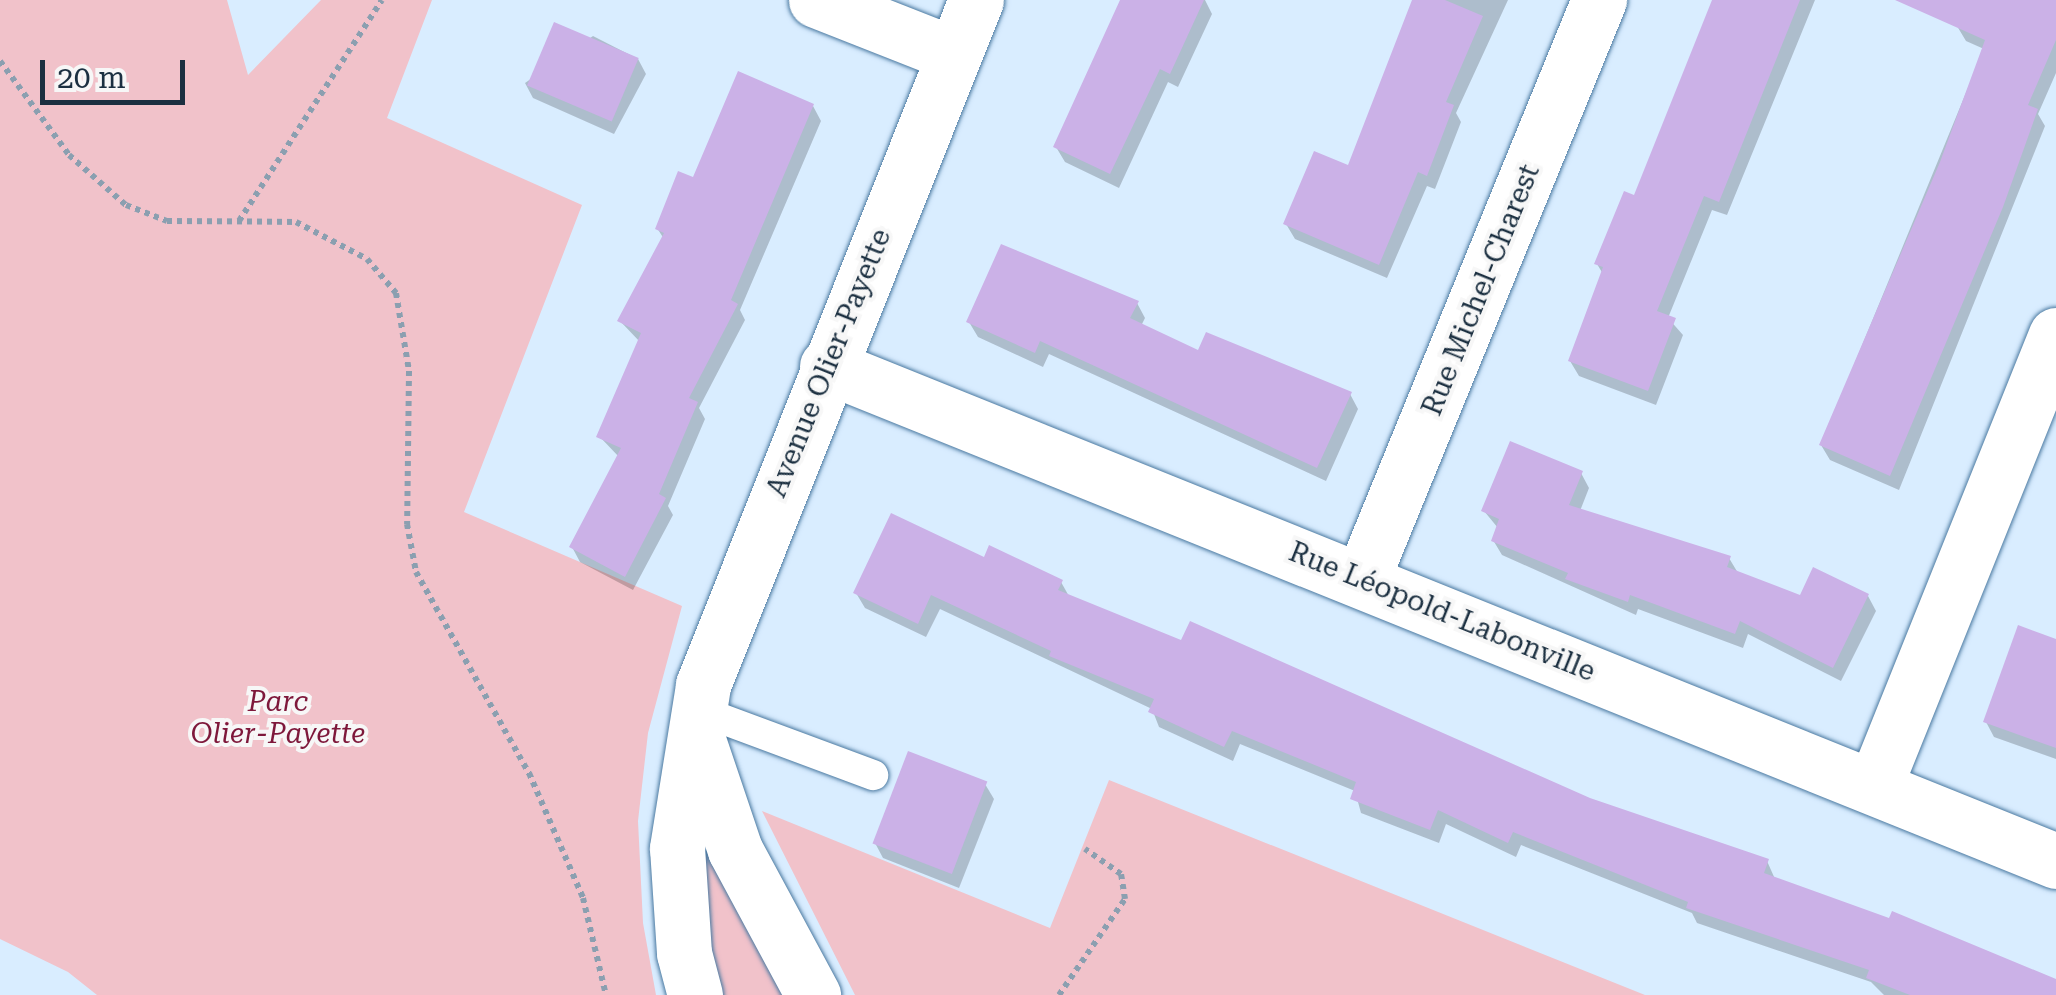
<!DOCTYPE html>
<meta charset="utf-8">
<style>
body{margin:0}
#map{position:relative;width:2056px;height:995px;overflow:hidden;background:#d9edff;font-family:"Roboto Serif",serif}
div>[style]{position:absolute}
.green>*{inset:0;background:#f1c2ca}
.shadow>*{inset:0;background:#0003}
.building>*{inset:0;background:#cbb1e7;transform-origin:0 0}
.path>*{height:6px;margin-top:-3px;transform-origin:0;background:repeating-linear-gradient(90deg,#8b9fb0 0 5px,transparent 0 10px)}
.roads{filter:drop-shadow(0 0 2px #4a79a1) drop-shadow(0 0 2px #4a79a1)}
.service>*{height:30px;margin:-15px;padding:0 15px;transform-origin:15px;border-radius:15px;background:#fff}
.minor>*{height:55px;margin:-27.5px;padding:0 27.5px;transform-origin:27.5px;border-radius:27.5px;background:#fff}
span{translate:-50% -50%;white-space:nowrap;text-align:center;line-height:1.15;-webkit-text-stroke:8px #f7f7f7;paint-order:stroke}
.street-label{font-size:28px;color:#1c3041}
.park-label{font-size:28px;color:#7e183b;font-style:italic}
.scale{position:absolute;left:40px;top:60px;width:145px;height:45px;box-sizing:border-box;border:5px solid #1c3041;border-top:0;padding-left:12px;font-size:30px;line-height:35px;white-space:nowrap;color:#1c3041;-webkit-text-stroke:8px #f7f7f7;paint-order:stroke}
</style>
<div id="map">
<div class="green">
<i style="clip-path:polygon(0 0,227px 0,248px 75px,321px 0,432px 0,387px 118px,582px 205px,464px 512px,682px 606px,648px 733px,638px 821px,643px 923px,656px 995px,97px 995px,68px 972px,0 939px)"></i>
<i style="clip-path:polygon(1109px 780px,1645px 995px,855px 995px,762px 811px,1050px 928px)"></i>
<i style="clip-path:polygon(708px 828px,791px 995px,718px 995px,697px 866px)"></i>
</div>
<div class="shadow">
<i style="clip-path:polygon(1123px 0,1205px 0,1212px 14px,1178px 87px,1168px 82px,1119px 188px,1065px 162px,1056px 147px)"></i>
<i style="clip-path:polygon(1417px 0,1508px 0,1456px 113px,1461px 122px,1435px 189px,1427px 186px,1387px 278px,1295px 239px,1286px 224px,1349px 169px)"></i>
<i style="clip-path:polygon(1723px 0,1815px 0,1727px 215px,1712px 210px,1668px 318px,1683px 335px,1656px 405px,1579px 376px,1570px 361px,1603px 274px,1597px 264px,1635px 198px)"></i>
<i style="clip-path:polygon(1969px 0,2056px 0,2056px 73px,2038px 114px,2045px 126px,1899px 490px,1830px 460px,1821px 445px,1984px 49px,1966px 41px,1957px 26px)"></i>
<i style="clip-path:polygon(593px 36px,638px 59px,646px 74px,614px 134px,533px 98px,525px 83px)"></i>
<i style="clip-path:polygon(813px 106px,821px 121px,740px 310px,745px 320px,699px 408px,705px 419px,668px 506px,673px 515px,633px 590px,580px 562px,572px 547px,619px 457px,599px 436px,640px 342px,620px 321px,664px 239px,657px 228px,694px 180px)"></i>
<i style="clip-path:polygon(1137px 303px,1145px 318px,1141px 326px,1199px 354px,1350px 394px,1358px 409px,1326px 481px,1049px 354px,1043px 367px,978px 337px,969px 322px)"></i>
<i style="clip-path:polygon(1581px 473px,1589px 488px,1580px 511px,1729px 558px,1738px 573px,1801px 598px,1868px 596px,1876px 611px,1841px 681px,1748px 634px,1743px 648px,1638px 609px,1636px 615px,1502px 555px,1493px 540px,1498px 528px,1484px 511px)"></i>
<i style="clip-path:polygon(985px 560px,1061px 582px,1070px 598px,1589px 800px,1767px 861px,1775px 879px,2056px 981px,2056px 995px,1884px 995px,1871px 982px,1697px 923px,1692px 913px,1521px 845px,1516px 857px,1446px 824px,1439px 843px,1361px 813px,1355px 791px,1240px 744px,1233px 761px,1159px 727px,1152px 709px,940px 609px,926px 637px,865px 608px,856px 593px)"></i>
<i style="clip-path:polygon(2056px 642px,2056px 759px,1994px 737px,1986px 722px)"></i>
<i style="clip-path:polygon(985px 784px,994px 799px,959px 888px,883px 858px,875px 843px)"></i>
</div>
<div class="building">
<i style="clip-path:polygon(1120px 0,1204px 0,1170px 74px,1160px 69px,1110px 174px,1053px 147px)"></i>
<i style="clip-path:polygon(1412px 0,1445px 0,1483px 16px,1446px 102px,1454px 105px,1427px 176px,1418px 172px,1379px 265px,1283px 224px,1314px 151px,1348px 165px)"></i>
<i style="clip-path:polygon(1712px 0,1800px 0,1719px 202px,1704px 196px,1657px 311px,1676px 318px,1648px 391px,1568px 361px,1603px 267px,1594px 264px,1624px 191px,1634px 195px)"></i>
<i style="clip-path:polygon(1895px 0,2056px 0,2056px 40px,2028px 105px,2038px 109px,2003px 207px,1890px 476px,1819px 445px,1940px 162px,1985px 40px)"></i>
<i style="left:554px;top:22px;width:92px;height:69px;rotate:23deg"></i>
<i style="clip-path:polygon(738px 71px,814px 104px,731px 300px,738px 304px,689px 398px,698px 402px,659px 494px,666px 498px,625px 577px,569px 547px,621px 448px,596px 437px,641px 333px,617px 321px,664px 233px,655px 229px,678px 171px,693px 177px)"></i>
<i style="clip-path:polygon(1001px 244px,1139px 301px,1130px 318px,1198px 350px,1206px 332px,1352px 392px,1317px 468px,1040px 341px,1035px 353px,966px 322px)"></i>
<i style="clip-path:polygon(1510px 441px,1583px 471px,1569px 505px,1731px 556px,1727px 567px,1800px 595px,1813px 567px,1869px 594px,1833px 668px,1740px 621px,1735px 634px,1630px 595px,1628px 602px,1565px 579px,1568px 573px,1491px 541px,1499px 519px,1481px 511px)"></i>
<i style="clip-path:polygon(891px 513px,984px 557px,989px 545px,1063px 580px,1058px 590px,1181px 640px,1190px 621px,1590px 798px,1769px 859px,1764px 873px,1889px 918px,1892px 911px,2056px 979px,2056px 995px,1910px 995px,1866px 978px,1869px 970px,1686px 908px,1688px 902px,1513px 832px,1508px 843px,1438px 810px,1430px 830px,1350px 799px,1356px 782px,1232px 731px,1224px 747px,1148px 712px,1154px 699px,1049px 656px,1051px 651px,931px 595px,918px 624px,853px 593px)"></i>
<i style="clip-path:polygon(2018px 625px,2056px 639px,2056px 748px,1983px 722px)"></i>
<i style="left:908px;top:751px;width:85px;height:99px;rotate:21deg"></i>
</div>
<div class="path">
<i style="left:0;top:61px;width:117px;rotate:53.7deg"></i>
<i style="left:69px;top:155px;width:76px;rotate:41.3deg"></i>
<i style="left:126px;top:205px;width:44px;rotate:21.3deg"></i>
<i style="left:167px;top:221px;width:129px;rotate:0.4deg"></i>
<i style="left:296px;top:222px;width:80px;rotate:27.5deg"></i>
<i style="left:367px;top:259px;width:45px;rotate:49.5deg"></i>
<i style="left:396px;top:293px;width:79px;rotate:80.5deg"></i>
<i style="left:409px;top:371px;width:153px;rotate:90.7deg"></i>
<i style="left:407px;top:524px;width:49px;rotate:79.4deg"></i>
<i style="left:416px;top:572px;width:231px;rotate:60.7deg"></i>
<i style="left:529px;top:773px;width:136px;rotate:66.6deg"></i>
<i style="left:583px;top:898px;width:100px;rotate:76.7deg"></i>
<i style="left:239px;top:221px;width:263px;rotate:-57.1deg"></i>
<i style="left:1059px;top:995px;width:116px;rotate:-55.5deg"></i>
<i style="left:1125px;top:899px;width:25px;rotate:-99deg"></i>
<i style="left:1121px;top:874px;width:44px;rotate:-145.2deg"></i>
</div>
<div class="roads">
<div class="service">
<i style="left:698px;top:710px;width:187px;rotate:20.4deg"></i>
</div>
<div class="minor">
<i style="left:816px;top:0;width:147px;rotate:21.5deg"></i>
<i style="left:827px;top:366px;width:1325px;rotate:21.94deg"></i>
<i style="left:1362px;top:579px;width:626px;rotate:-67.74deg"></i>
<i style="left:697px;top:737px;width:119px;rotate:71.4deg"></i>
<i style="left:735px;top:850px;width:165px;rotate:61.7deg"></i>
<i style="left:1875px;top:785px;width:485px;rotate:-68.1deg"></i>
<i style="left:695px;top:995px;width:43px;rotate:-104.7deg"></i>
<i style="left:684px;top:953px;width:105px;rotate:-93.8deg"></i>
<i style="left:677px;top:848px;width:165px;rotate:-80.9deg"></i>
<i style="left:703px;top:685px;width:737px;rotate:-68.27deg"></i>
</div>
</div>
<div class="street-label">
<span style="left:1481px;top:290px;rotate:-68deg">Rue Michel-Charest</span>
<span style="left:829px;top:363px;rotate:-68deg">Avenue Olier-Payette</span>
<span style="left:1442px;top:612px;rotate:22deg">Rue Léopold-Labonville</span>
</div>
<div class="park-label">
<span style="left:278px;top:718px">Parc<br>Olier-Payette</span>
</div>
<div class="scale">20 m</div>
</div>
